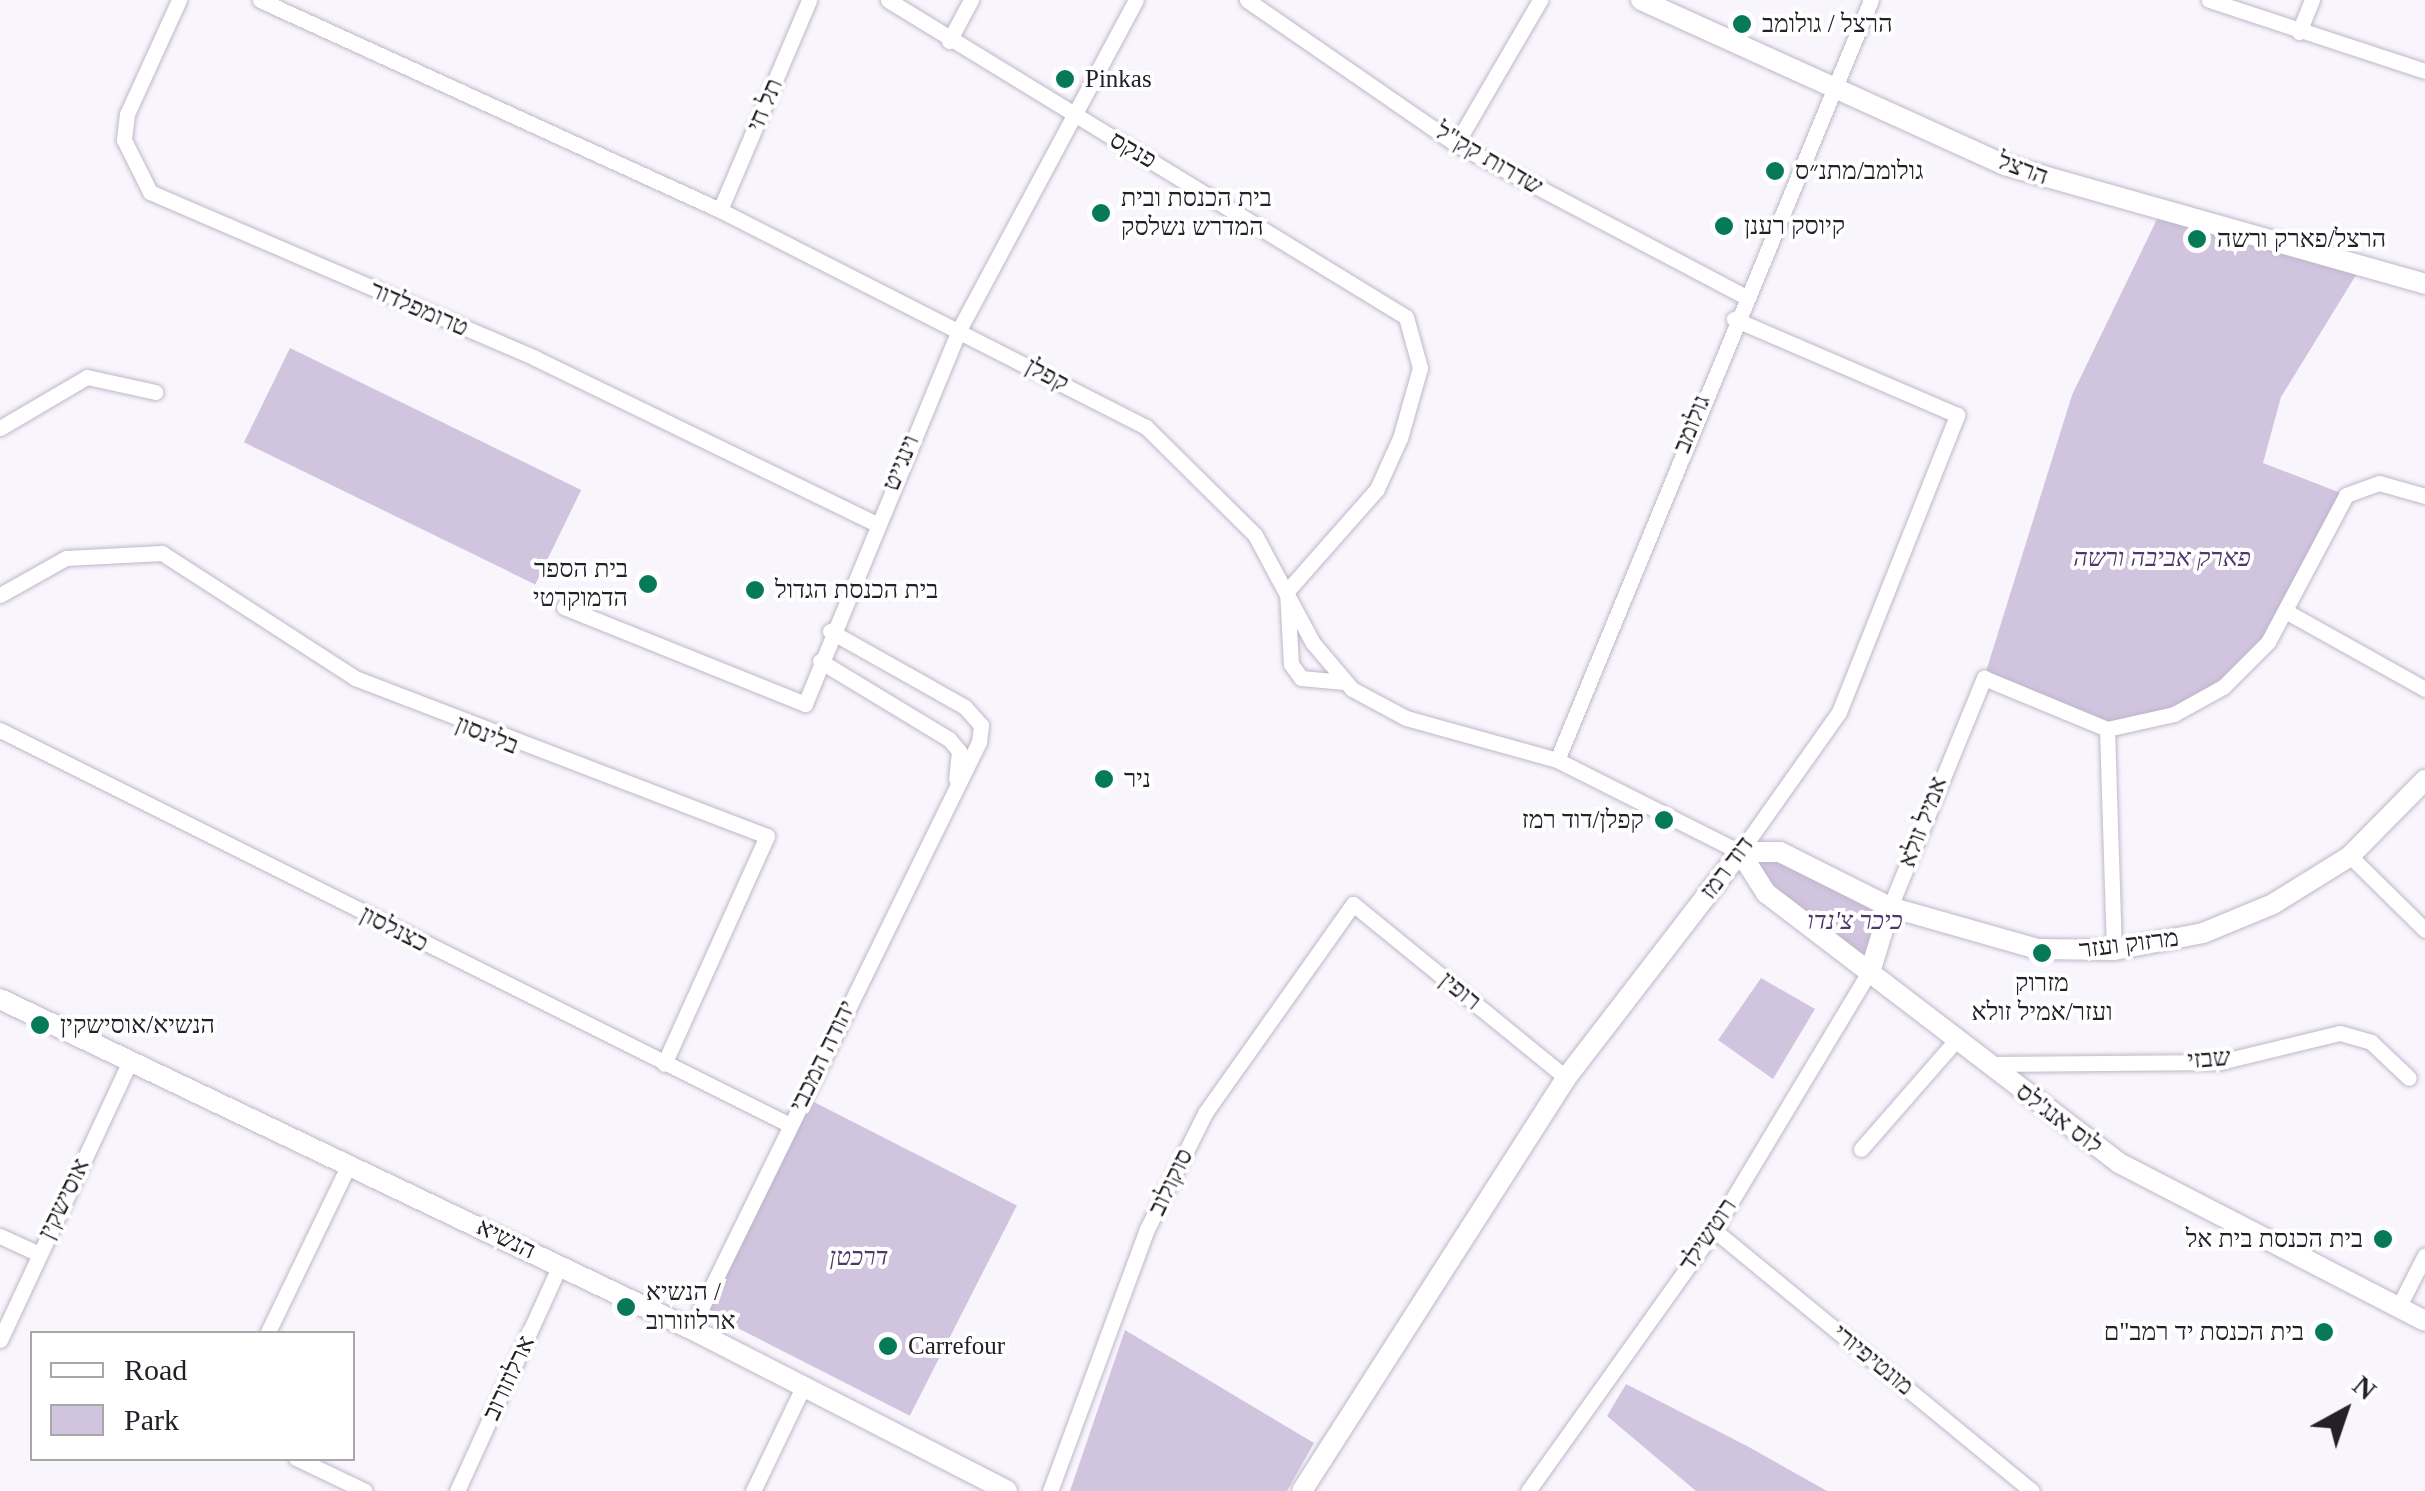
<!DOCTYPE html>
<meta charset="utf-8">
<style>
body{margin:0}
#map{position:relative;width:2425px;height:1491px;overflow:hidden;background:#f9f5fd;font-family:"Times New Roman",Heebo,serif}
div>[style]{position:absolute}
.green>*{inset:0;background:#d1c4df;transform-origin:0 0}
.roads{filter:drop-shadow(0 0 2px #bfb6c9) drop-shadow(0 0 2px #bfb6c9)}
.minor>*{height:15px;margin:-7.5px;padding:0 7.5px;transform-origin:7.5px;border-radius:7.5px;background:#fff}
.tertiary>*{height:20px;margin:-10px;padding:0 10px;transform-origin:10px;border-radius:10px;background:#fff}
.dots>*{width:28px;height:28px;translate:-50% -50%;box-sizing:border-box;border:5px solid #fff;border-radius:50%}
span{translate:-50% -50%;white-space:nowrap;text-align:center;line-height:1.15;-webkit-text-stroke:8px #fff;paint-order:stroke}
.poi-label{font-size:25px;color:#232027}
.left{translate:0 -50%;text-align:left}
.right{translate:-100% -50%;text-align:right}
.street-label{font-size:25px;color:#232027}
.park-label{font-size:25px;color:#51366a;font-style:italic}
.legend{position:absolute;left:30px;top:1331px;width:325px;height:130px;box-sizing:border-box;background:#fff;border:2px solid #a7a6a9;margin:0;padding:12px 18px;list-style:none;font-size:30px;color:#232027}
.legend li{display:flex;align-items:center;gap:20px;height:50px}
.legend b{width:50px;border:2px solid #a7a6a9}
.north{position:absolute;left:2295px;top:1361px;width:100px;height:100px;-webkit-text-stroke:8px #fff;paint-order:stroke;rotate:40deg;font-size:28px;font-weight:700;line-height:40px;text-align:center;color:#232027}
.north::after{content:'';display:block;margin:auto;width:35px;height:45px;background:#232027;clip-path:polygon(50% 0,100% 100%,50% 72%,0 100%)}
</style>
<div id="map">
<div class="green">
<i style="clip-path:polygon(2159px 215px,2361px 267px,2281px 397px,2263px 463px,2346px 495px,2289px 613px,2196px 704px,2107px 729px,1984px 678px,2072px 395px)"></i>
<i style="left:290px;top:348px;width:324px;height:105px;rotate:26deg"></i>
<i style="clip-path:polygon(1767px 850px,1890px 907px,1871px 969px,1766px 893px,1740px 852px)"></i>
<i style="clip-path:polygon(1761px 978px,1815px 1009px,1773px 1079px,1718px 1040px)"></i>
<i style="left:812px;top:1101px;width:230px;height:236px;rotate:27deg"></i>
<i style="clip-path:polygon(1125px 1330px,1314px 1443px,1287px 1491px,1070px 1491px)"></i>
<i style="clip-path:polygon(1626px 1384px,1747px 1446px,1827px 1491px,1696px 1491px,1607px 1416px)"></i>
</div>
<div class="roads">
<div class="minor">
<i style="left:179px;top:0;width:125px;rotate:114.5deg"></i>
<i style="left:127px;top:114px;width:26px;rotate:97deg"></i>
<i style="left:124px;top:140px;width:58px;rotate:63.4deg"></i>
<i style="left:150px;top:192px;width:419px;rotate:23.3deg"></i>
<i style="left:535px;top:358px;width:378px;rotate:25.9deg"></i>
<i style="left:260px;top:0;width:506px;rotate:24.54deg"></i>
<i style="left:720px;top:210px;width:478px;rotate:27deg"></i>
<i style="left:1146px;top:427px;width:153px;rotate:44.7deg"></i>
<i style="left:1255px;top:535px;width:123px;rotate:61.8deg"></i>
<i style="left:1313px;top:643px;width:60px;rotate:49.7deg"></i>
<i style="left:1352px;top:689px;width:61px;rotate:28.2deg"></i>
<i style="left:1406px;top:718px;width:157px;rotate:15.5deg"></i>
<i style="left:1557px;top:760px;width:205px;rotate:26.7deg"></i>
<i style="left:1740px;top:852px;width:171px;rotate:-54.7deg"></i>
<i style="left:1839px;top:712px;width:320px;rotate:-68.3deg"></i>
<i style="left:1957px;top:415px;width:243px;rotate:-156.7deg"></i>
<i style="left:888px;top:0;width:607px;rotate:31.47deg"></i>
<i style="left:1406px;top:317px;width:53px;rotate:74.6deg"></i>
<i style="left:1420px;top:368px;width:73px;rotate:105.9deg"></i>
<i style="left:1400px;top:438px;width:56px;rotate:114.3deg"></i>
<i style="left:1377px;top:489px;width:136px;rotate:131.4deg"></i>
<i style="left:1287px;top:591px;width:73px;rotate:86.9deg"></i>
<i style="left:1291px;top:664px;width:17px;rotate:54deg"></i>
<i style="left:1301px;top:678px;width:43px;rotate:5.3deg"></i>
<i style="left:1247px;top:0;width:254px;rotate:34.6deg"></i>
<i style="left:1456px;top:144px;width:326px;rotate:27.8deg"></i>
<i style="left:2209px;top:0;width:227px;rotate:18.2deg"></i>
<i style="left:2299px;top:32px;width:35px;rotate:-68deg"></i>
<i style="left:949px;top:41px;width:47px;rotate:-61.8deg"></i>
<i style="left:1456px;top:144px;width:167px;rotate:-59.7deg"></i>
<i style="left:720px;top:210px;width:228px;rotate:-67deg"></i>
<i style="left:0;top:428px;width:101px;rotate:-30.4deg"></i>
<i style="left:87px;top:377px;width:70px;rotate:12.4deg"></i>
<i style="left:0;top:595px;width:76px;rotate:-29.3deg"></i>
<i style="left:66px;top:558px;width:96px;rotate:-3deg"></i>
<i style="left:162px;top:553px;width:230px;rotate:32.9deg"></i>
<i style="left:355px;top:678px;width:441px;rotate:21deg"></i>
<i style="left:767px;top:836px;width:250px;rotate:114.3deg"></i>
<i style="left:564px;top:607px;width:260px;rotate:21.9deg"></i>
<i style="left:805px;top:704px;width:407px;rotate:-67.6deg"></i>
<i style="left:960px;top:328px;width:372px;rotate:-61.8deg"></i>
<i style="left:2289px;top:613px;width:156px;rotate:29.2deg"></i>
<i style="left:820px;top:661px;width:151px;rotate:31.2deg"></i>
<i style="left:949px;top:739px;width:16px;rotate:50deg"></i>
<i style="left:959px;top:751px;width:28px;rotate:96deg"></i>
<i style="left:2107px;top:729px;width:221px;rotate:88.2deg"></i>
<i style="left:0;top:730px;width:883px;rotate:26.57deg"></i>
<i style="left:1557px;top:760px;width:822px;rotate:-67.55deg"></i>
<i style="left:2350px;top:856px;width:105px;rotate:44.6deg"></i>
<i style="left:1890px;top:907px;width:248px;rotate:-67.7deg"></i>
<i style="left:1984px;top:678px;width:133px;rotate:22.5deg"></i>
<i style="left:2107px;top:729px;width:69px;rotate:-12.6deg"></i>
<i style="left:2174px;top:714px;width:56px;rotate:-28.9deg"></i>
<i style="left:2223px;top:687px;width:64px;rotate:-45deg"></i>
<i style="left:2268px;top:642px;width:166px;rotate:-62deg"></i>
<i style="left:2346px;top:495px;width:35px;rotate:-20deg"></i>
<i style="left:2379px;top:483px;width:48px;rotate:15.8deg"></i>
<i style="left:1989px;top:1064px;width:231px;rotate:-0.5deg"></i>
<i style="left:2220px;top:1062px;width:123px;rotate:-13.6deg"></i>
<i style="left:2340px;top:1033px;width:32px;rotate:16deg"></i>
<i style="left:2371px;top:1042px;width:52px;rotate:43.5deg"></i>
<i style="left:1861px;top:1149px;width:146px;rotate:-48.9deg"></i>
<i style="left:1714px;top:1230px;width:411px;rotate:39.4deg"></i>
<i style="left:0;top:1236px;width:41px;rotate:24.7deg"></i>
<i style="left:2398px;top:1308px;width:59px;rotate:-63deg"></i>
<i style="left:691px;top:1329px;width:654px;rotate:-63.87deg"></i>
<i style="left:979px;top:742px;width:17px;rotate:-83deg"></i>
<i style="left:981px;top:725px;width:24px;rotate:-132deg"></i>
<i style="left:965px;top:707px;width:155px;rotate:-150.6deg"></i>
<i style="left:267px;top:1334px;width:189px;rotate:-64.2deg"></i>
<i style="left:0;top:1340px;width:310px;rotate:-65deg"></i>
<i style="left:296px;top:1458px;width:76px;rotate:25.6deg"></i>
<i style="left:457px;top:1491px;width:248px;rotate:-65.5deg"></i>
<i style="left:753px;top:1491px;width:118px;rotate:-64.3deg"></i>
<i style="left:1050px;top:1491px;width:279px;rotate:-69.7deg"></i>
<i style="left:1147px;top:1229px;width:130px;rotate:-63.4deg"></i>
<i style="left:1205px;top:1113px;width:256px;rotate:-54.7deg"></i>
<i style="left:1353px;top:904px;width:275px;rotate:39.2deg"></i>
<i style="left:1528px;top:1491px;width:320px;rotate:-54.5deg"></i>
<i style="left:1714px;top:1230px;width:305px;rotate:-59deg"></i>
</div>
<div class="tertiary">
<i style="left:1641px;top:0;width:400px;rotate:24.4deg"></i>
<i style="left:2005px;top:165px;width:437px;rotate:15.8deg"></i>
<i style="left:1740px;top:852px;width:49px;rotate:57.6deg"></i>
<i style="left:1766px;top:893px;width:444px;rotate:37.4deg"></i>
<i style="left:2119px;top:1163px;width:344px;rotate:27.3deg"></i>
<i style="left:1740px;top:852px;width:40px"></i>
<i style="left:1780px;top:852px;width:123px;rotate:26.6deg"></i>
<i style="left:1890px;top:907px;width:153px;rotate:15.9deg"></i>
<i style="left:2037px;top:949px;width:77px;rotate:0.7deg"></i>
<i style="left:2114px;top:950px;width:91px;rotate:-10.8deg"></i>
<i style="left:2203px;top:933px;width:76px;rotate:-22.5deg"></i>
<i style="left:2273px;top:904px;width:91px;rotate:-31.9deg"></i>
<i style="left:2350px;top:856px;width:107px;rotate:-45.4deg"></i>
<i style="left:1871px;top:969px;width:65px;rotate:-73deg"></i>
<i style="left:0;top:999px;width:766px;rotate:25.53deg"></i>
<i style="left:691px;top:1329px;width:355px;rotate:27.1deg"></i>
<i style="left:1302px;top:1491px;width:490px;rotate:-57.4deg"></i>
<i style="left:1566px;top:1078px;width:285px;rotate:-52.4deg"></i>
</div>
</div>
<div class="dots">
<i style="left:1742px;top:24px;background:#067a56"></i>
<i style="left:1065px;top:79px;background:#067a56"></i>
<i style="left:1775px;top:171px;background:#067a56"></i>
<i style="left:1101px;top:213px;background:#067a56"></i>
<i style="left:1724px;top:226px;background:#067a56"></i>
<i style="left:2197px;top:239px;background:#067a56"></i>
<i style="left:648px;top:584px;background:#067a56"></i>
<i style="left:755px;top:590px;background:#067a56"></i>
<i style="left:1104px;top:779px;background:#067a56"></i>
<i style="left:1664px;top:820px;background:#067a56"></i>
<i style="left:2042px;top:953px;background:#067a56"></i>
<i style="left:40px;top:1025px;background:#067a56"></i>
<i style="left:2383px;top:1239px;background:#067a56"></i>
<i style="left:626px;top:1307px;background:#067a56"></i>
<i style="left:2324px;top:1332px;background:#067a56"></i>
<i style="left:888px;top:1346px;background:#067a56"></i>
</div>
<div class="poi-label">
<span class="left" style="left:1762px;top:24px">הרצל / גולומב</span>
<span class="left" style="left:1085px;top:79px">Pinkas</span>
<span class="left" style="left:1795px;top:171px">גולומב/מתנ״ס</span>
<span class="left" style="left:1121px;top:213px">בית הכנסת ובית<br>המדרש נשלסק</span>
<span class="left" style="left:1744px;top:226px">קיוסק רענן</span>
<span class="left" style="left:2217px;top:239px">הרצל/פארק ורשה</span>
<span class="right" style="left:628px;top:584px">בית הספר<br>הדמוקרטי</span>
<span class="left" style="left:775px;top:590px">בית הכנסת הגדול</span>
<span class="left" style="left:1124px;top:779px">ניר</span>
<span class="right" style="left:1644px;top:820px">קפלן/דוד רמז</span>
<span style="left:2042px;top:998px">מזרוק<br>ועזר/אמיל זולא</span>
<span class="left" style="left:60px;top:1025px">הנשיא/אוסישקין</span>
<span class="right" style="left:2363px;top:1239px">בית הכנסת בית אל</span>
<span class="left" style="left:646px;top:1307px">הנשיא /<br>ארלוזורוב</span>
<span class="right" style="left:2304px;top:1332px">בית הכנסת יד רמב"ם</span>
<span class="left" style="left:908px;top:1346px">Carrefour</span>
</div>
<div class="street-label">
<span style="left:765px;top:105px;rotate:-67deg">תל חי</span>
<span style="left:1133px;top:150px;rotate:30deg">פנקס</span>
<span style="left:1489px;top:159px;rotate:30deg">שדרות קק"ל</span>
<span style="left:2023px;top:169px;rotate:20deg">הרצל</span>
<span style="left:419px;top:309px;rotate:23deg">טרומפלדור</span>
<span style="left:1047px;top:375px;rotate:28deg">קפלן</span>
<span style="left:1692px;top:424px;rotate:-68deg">גולומב</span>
<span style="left:901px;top:463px;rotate:-67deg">וינגייט</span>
<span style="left:487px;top:735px;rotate:22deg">בלינסון</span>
<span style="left:1923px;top:822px;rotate:-69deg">אמיל זולא</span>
<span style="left:1727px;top:868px;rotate:-53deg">דוד רמז</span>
<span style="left:394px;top:929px;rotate:27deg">כצנלסון</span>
<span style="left:2129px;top:944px;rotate:-7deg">מרזוק ועזר</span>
<span style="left:1460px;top:991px;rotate:39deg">רופין</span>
<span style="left:823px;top:1056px;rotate:-64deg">יהודה המכבי</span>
<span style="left:2209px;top:1059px;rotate:-5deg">שבזי</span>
<span style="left:2059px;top:1119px;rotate:37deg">לוס אנג'לס</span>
<span style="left:1171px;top:1182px;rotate:-64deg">סוקולוב</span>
<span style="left:64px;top:1199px;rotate:-64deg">אוסישקין</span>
<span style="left:1708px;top:1235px;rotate:-56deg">רוטשילד</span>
<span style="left:506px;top:1239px;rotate:26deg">הנשיא</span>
<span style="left:1873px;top:1360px;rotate:39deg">מונטיפיורי</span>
<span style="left:509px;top:1378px;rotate:-65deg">ארלוזורוב</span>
</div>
<div class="park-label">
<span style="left:2162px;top:558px">פארק אביבה ורשה</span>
<span style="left:1855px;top:921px">כיכר צ'נדו</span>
<span style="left:859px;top:1257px">דרכטן</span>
</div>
<ul class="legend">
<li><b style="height:12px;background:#fff"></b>Road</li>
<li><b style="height:28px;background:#d1c4df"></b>Park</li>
</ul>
<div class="north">N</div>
</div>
